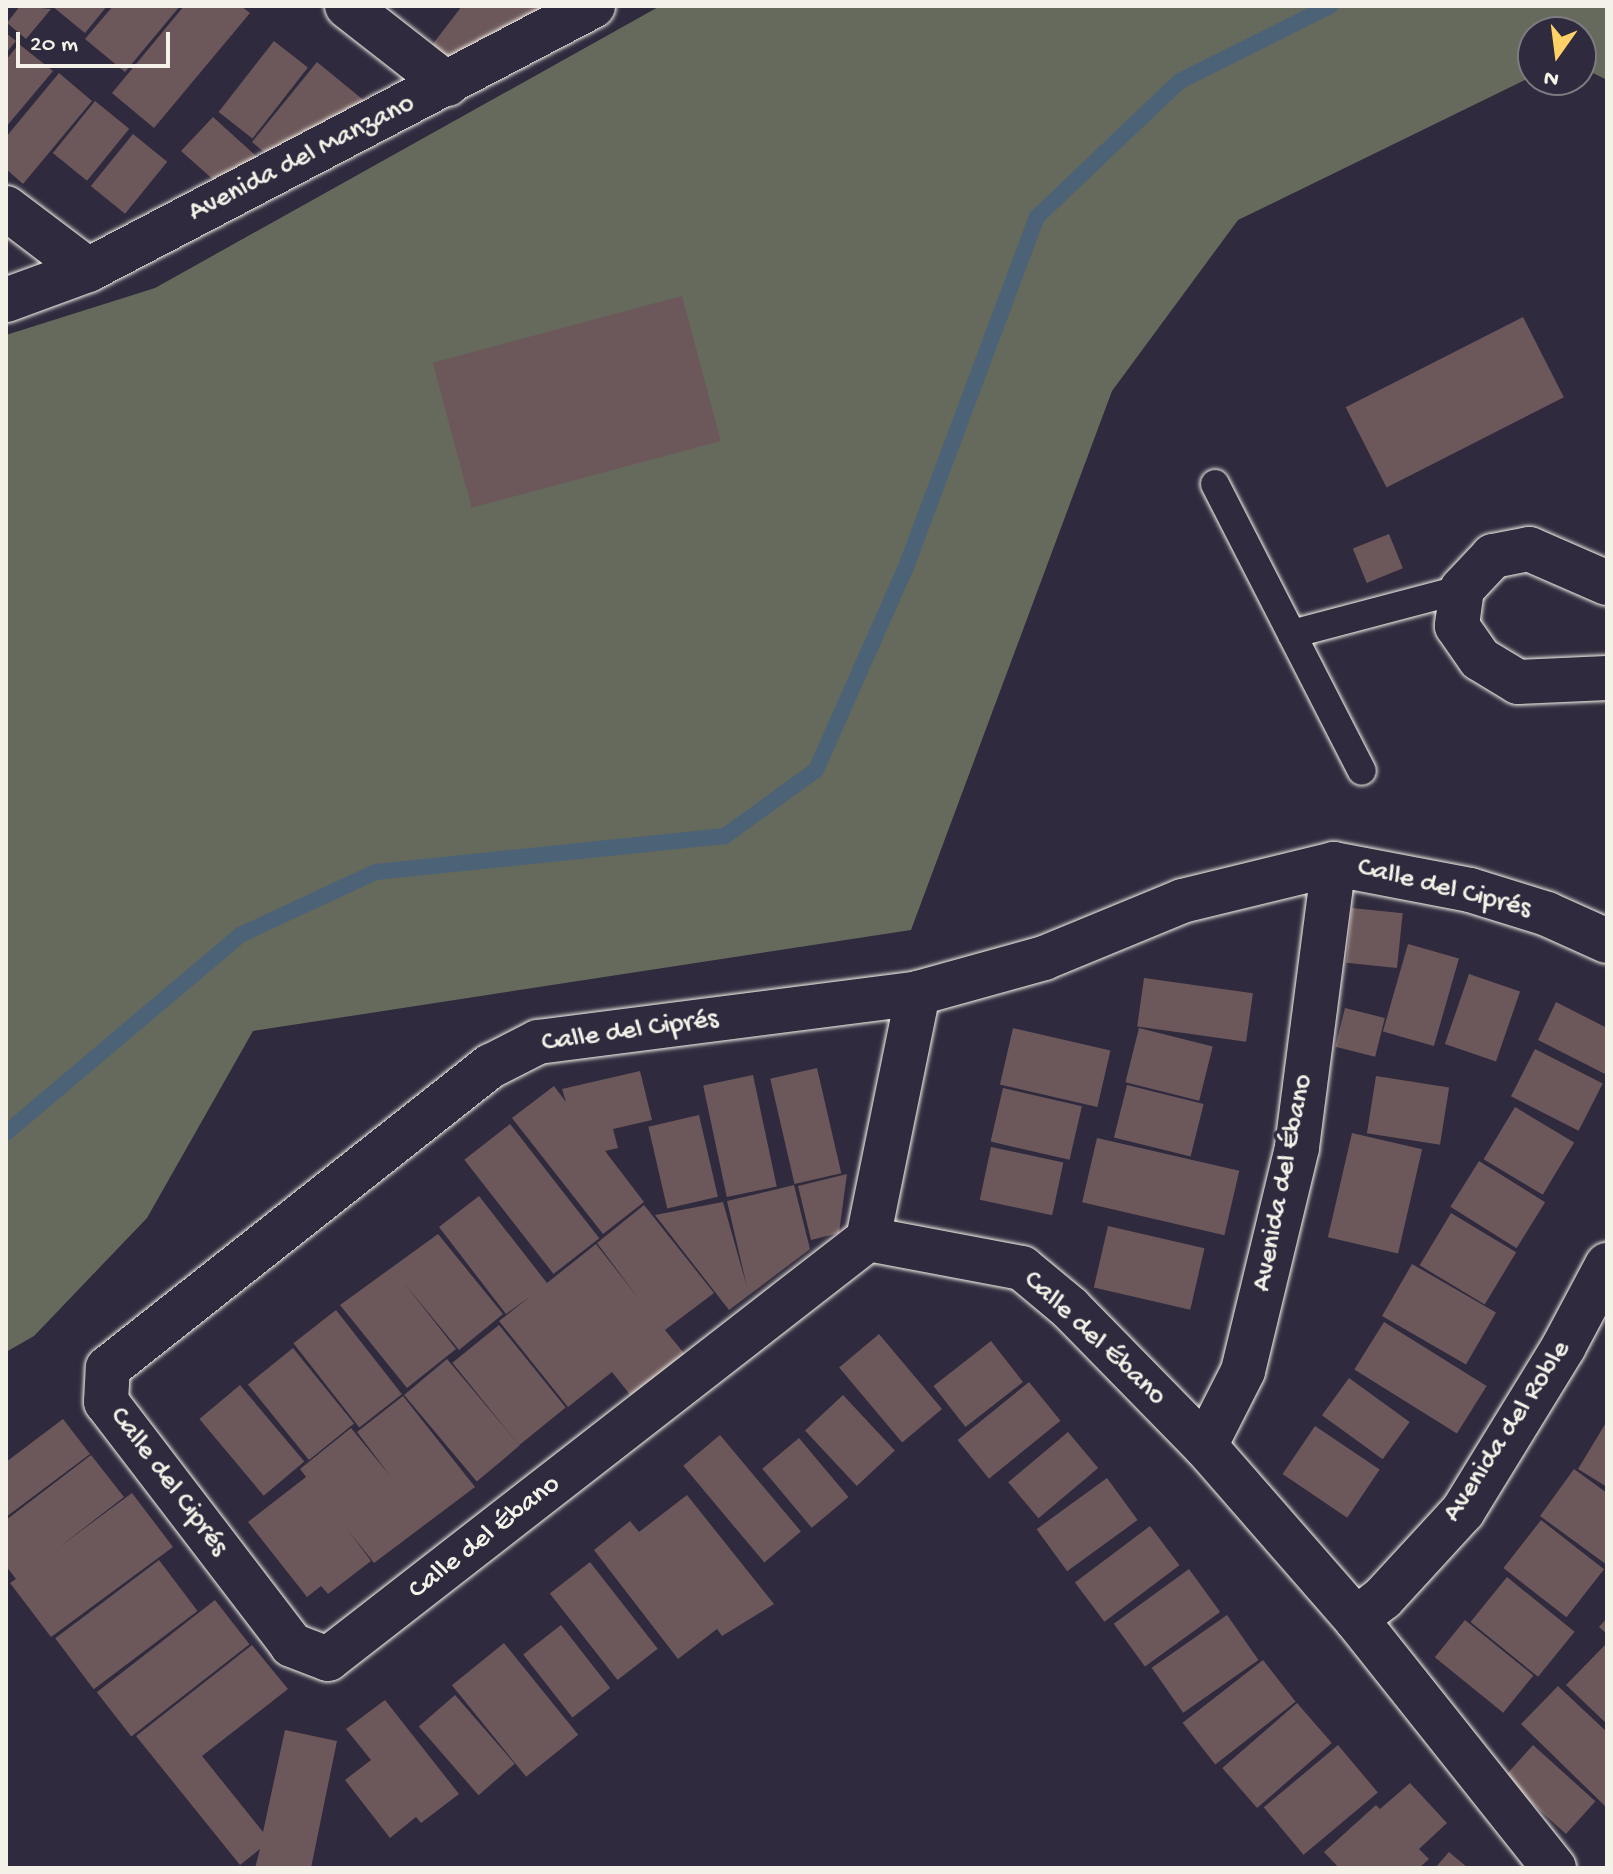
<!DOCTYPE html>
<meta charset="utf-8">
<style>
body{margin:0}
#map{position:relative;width:1613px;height:1874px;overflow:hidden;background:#2f2a3d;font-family:"Gochi Hand",sans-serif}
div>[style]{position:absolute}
.green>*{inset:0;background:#656a5c}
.stream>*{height:16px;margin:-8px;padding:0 8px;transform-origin:8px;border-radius:8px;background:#4c6277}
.building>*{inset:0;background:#6c585a;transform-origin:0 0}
.roads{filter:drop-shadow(0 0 2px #f4f1e8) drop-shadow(0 0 2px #f4f1e8)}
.service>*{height:28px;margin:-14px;padding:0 14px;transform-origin:14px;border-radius:14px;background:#2f2a3d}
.minor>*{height:44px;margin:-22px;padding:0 22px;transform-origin:22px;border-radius:22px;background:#2f2a3d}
.tertiary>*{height:44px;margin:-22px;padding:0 22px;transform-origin:22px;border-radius:22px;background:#2f2a3d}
span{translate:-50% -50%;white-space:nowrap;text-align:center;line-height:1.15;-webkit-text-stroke:7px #2f2a3d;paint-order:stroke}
.street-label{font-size:28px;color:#f4f1e8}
.frame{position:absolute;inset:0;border:8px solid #f4f1e8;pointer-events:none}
.north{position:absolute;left:1517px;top:16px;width:80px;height:80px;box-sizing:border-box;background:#2f2a3d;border:2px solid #7e7a81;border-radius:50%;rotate:194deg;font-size:22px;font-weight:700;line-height:32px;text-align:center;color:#f4f1e8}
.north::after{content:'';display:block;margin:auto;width:28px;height:36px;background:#ffd166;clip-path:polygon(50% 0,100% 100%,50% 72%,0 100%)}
.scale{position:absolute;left:16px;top:32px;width:154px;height:36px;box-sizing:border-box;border:4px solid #f4f1e8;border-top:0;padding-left:10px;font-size:24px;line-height:28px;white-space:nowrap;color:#f4f1e8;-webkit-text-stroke:6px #2f2a3d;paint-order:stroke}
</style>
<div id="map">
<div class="green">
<i style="clip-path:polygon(660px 6px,1607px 6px,1607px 80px,1581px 67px,1581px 32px,1533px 32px,1533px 76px,1238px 220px,1112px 391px,911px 930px,253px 1031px,147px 1218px,34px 1336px,6px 1352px,6px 335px,155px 288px)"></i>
</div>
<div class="stream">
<i style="left:6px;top:1133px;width:307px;rotate:-40.2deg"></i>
<i style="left:240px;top:935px;width:150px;rotate:-24.9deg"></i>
<i style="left:376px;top:872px;width:351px;rotate:-5.9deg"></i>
<i style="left:725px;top:836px;width:112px;rotate:-36deg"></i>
<i style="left:816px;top:770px;width:222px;rotate:-66.1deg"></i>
<i style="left:906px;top:567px;width:374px;rotate:-69.5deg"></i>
<i style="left:1037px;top:217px;width:197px;rotate:-43.6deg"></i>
<i style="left:1180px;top:81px;width:168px;rotate:-26.6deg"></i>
</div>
<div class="building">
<i style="clip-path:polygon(20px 6px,51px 9px,26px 39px,7px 23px)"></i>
<i style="clip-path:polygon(52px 6px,107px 6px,85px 33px)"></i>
<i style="clip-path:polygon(113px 6px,180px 6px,125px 72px,85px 39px)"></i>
<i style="clip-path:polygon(184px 6px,241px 6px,250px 13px,154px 128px,112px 93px)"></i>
<i style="clip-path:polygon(462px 6px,566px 6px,463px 68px,432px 45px)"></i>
<i style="clip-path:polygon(6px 33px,16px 41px,6px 53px)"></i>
<i style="left:274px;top:41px;width:43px;height:90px;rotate:38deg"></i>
<i style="clip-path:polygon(19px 44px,53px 71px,6px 127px,6px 60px)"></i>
<i style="clip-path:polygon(317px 62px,378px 112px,274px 160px,252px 142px)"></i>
<i style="clip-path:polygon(59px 73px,92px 101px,23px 184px,6px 169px,6px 137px)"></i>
<i style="left:95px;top:101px;width:44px;height:67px;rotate:39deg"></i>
<i style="clip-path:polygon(213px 117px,268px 167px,225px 190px,181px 151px)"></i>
<i style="left:133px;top:134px;width:44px;height:67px;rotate:39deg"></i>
<i style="left:682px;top:296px;width:150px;height:258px;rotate:75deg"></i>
<i style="left:1523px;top:317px;width:90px;height:199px;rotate:63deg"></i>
<i style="left:1389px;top:534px;width:37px;height:39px;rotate:68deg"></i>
<i style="left:1352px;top:908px;width:51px;height:55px;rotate:6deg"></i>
<i style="left:1408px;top:944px;width:53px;height:91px;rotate:16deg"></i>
<i style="left:1469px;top:974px;width:54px;height:74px;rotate:19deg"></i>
<i style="left:1144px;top:978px;width:110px;height:49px;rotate:8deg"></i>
<i style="clip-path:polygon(1556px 1002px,1607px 1028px,1607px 1075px,1538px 1040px)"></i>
<i style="left:1345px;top:1008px;width:41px;height:40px;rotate:14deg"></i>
<i style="left:1013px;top:1028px;width:100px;height:58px;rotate:13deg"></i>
<i style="left:1139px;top:1028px;width:76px;height:56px;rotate:14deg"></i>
<i style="left:1535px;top:1049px;width:76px;height:53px;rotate:27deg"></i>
<i style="left:817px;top:1068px;width:108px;height:48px;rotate:77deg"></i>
<i style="clip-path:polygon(640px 1071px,652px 1120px,613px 1129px,618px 1148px,605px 1151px,644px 1202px,603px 1234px,512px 1118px,554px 1086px,566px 1102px,562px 1089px)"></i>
<i style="left:753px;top:1075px;width:114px;height:51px;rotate:78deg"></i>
<i style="left:1376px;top:1076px;width:74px;height:58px;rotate:9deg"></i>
<i style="left:1127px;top:1085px;width:79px;height:54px;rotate:14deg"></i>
<i style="left:1003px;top:1088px;width:81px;height:55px;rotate:13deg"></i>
<i style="left:1515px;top:1107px;width:69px;height:61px;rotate:31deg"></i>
<i style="left:699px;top:1115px;width:84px;height:52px;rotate:77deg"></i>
<i style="left:510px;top:1124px;width:145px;height:58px;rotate:52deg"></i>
<i style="left:1352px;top:1133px;width:72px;height:107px;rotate:13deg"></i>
<i style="left:1097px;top:1138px;width:146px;height:66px;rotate:13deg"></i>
<i style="left:991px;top:1147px;width:74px;height:54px;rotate:12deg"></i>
<i style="left:1479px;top:1161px;width:78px;height:54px;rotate:32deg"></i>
<i style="clip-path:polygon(847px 1174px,839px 1233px,811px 1240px,798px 1186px)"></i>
<i style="clip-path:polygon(794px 1185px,810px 1249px,729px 1310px,655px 1215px,723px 1202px,747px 1287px,727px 1201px)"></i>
<i style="clip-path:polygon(479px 1196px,547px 1283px,596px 1244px,639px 1299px,597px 1243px,644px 1205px,714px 1293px,665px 1330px,692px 1363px,639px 1406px,612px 1372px,568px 1407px,499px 1321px,531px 1296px,506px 1314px,439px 1227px)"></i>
<i style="left:1451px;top:1213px;width:76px;height:61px;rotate:31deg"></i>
<i style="left:1108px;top:1226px;width:99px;height:63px;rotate:13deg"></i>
<i style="clip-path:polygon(438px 1234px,503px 1314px,459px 1350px,404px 1283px,456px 1349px,407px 1388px,340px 1305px)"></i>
<i style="left:1412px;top:1264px;width:97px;height:60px;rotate:30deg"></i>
<i style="left:336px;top:1310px;width:107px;height:54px;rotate:52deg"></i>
<i style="left:1384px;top:1322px;width:121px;height:56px;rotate:32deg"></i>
<i style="left:499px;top:1325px;width:106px;height:60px;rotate:51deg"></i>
<i style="left:879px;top:1334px;width:98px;height:52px;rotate:50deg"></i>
<i style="left:991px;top:1341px;width:52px;height:73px;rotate:52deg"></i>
<i style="left:293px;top:1348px;width:97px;height:58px;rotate:51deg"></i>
<i style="left:447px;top:1359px;width:113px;height:56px;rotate:50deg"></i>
<i style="left:1349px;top:1378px;width:75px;height:46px;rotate:36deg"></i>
<i style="left:1029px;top:1382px;width:50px;height:92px;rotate:51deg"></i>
<i style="left:240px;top:1385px;width:100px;height:53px;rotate:50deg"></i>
<i style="left:843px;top:1395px;width:76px;height:52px;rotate:47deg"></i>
<i style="clip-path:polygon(403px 1396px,475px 1487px,374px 1563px,348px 1530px,371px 1561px,328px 1594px,321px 1586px,307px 1597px,248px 1522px,306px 1477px,300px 1469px,351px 1428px,391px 1477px,357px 1432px)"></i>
<i style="clip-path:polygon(63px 1419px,90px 1454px,6px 1517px,6px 1462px)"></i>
<i style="clip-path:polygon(1607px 1421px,1607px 1487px,1578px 1469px)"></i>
<i style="left:1315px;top:1426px;width:78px;height:58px;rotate:34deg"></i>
<i style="left:1068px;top:1432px;width:47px;height:78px;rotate:50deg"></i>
<i style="left:720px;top:1435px;width:126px;height:48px;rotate:50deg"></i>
<i style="left:799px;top:1438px;width:77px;height:48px;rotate:50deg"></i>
<i style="clip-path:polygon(91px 1455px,124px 1497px,58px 1548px,132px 1493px,173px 1547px,51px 1637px,10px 1583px,16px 1579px,6px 1566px,6px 1520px)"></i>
<i style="clip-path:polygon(1574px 1469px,1607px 1493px,1607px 1565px,1540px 1516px)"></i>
<i style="left:1107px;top:1478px;width:52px;height:87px;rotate:54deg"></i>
<i style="clip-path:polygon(687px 1495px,774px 1604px,722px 1636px,717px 1629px,678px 1659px,594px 1550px,630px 1521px,639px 1532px)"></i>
<i style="left:1541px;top:1520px;width:80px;height:61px;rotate:38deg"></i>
<i style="left:1150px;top:1526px;width:49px;height:94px;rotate:53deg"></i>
<i style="left:159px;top:1560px;width:64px;height:130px;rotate:53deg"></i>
<i style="left:590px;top:1562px;width:110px;height:51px;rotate:52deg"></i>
<i style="left:1189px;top:1569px;width:53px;height:93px;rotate:54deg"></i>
<i style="left:1507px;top:1577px;width:87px;height:58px;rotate:39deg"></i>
<i style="left:215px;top:1600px;width:56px;height:150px;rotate:52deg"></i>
<i style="left:1227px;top:1615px;width:55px;height:92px;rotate:55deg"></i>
<i style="clip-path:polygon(1607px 1618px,1607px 1634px,1599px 1627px)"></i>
<i style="left:1465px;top:1620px;width:88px;height:48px;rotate:39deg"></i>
<i style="left:561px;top:1625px;width:80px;height:48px;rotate:52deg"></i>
<i style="left:504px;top:1643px;width:118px;height:67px;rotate:51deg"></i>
<i style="clip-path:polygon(252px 1645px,288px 1689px,202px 1756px,263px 1832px,285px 1730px,337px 1741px,311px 1868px,255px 1868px,260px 1849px,240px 1865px,136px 1736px)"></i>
<i style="clip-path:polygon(1605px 1645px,1607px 1647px,1607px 1724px,1566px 1685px)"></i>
<i style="left:1263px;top:1660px;width:53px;height:102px;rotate:52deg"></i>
<i style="clip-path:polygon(1558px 1686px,1607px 1732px,1607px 1808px,1521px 1724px)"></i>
<i style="left:455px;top:1695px;width:91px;height:48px;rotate:49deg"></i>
<i style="clip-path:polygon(385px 1700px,459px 1794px,421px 1823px,416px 1817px,390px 1838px,345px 1780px,371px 1760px,346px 1729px)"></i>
<i style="left:1297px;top:1703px;width:53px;height:99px;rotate:49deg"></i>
<i style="left:1338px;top:1745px;width:62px;height:97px;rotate:50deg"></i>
<i style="left:1533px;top:1745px;width:84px;height:44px;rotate:42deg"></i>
<i style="clip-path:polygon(1410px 1783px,1447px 1823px,1419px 1849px,1429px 1859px,1419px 1868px,1339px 1868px,1324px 1852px,1376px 1805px,1380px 1809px)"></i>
<i style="clip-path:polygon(1449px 1852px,1468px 1868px,1435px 1868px)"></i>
</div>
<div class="roads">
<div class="service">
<i style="left:1215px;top:484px;width:322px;rotate:62.9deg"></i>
<i style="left:1292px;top:634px;width:176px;rotate:-14.8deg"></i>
</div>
<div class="minor">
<i style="left:347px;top:6px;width:127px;rotate:38deg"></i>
<i style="left:6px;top:208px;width:103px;rotate:37.1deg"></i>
<i style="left:6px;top:300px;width:87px;rotate:-20.1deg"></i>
<i style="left:88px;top:270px;width:570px;rotate:-27.6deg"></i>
<i style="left:868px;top:1239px;width:251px;rotate:-78.5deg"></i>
<i style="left:1205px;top:1446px;width:84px;rotate:-63.1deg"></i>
<i style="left:1243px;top:1371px;width:230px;rotate:-76.4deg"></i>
<i style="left:1297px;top:1147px;width:285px;rotate:-82.6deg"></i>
<i style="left:1356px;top:1619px;width:34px;rotate:-38deg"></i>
<i style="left:1383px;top:1598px;width:118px;rotate:-47.4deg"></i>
<i style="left:1463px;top:1511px;width:193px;rotate:-58.5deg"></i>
<i style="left:1564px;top:1346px;width:92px;rotate:-62deg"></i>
<i style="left:1554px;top:1868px;width:318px;rotate:-128.5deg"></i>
<i style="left:1356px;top:1619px;width:230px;rotate:-131.1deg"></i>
<i style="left:1205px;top:1446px;width:193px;rotate:-134.4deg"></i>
<i style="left:1070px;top:1308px;width:62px;rotate:-140.2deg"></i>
<i style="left:1022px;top:1268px;width:157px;rotate:-169.3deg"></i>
<i style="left:868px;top:1239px;width:684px;rotate:142.13deg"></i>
<i style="left:328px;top:1659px;width:39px;rotate:-159deg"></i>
<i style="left:292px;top:1645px;width:306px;rotate:-127.4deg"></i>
<i style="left:106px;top:1402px;width:34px;rotate:-87deg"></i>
<i style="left:108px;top:1368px;width:488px;rotate:-38.3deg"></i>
<i style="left:491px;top:1066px;width:53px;rotate:-27.1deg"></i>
<i style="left:538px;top:1042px;width:383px;rotate:-7.3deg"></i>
<i style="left:918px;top:993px;width:131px;rotate:-15.5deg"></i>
<i style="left:1044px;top:958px;width:149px;rotate:-22.4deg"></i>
<i style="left:1182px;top:901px;width:156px;rotate:-13.7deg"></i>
<i style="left:1334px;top:864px;width:138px;rotate:10.8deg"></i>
<i style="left:1470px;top:890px;width:81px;rotate:17.3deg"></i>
<i style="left:1547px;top:914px;width:66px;rotate:24.2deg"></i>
</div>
<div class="tertiary">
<i style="left:1607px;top:583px;width:85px;rotate:-156.4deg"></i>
<i style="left:1529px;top:549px;width:37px;rotate:169deg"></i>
<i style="left:1493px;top:556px;width:45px;rotate:133.2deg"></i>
<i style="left:1462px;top:589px;width:37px;rotate:98deg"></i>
<i style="left:1457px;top:626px;width:40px;rotate:55.1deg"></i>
<i style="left:1480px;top:659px;width:44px;rotate:31.2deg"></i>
<i style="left:1518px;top:682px;width:89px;rotate:-2.6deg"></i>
</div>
</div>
<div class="street-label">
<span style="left:302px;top:159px;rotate:-27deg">Avenida del Manzano</span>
<span style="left:1444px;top:889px;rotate:14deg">Calle del Ciprés</span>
<span style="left:630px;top:1032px;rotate:-8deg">Calle del Ciprés</span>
<span style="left:1284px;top:1183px;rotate:-79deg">Avenida del Ébano</span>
<span style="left:1094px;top:1339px;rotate:43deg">Calle del Ébano</span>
<span style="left:1508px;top:1432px;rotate:-57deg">Avenida del Roble</span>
<span style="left:168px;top:1482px;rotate:53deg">Calle del Ciprés</span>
<span style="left:485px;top:1538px;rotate:-38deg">Calle del Ébano</span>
</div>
<div class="frame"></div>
<div class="north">N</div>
<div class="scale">20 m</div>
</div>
